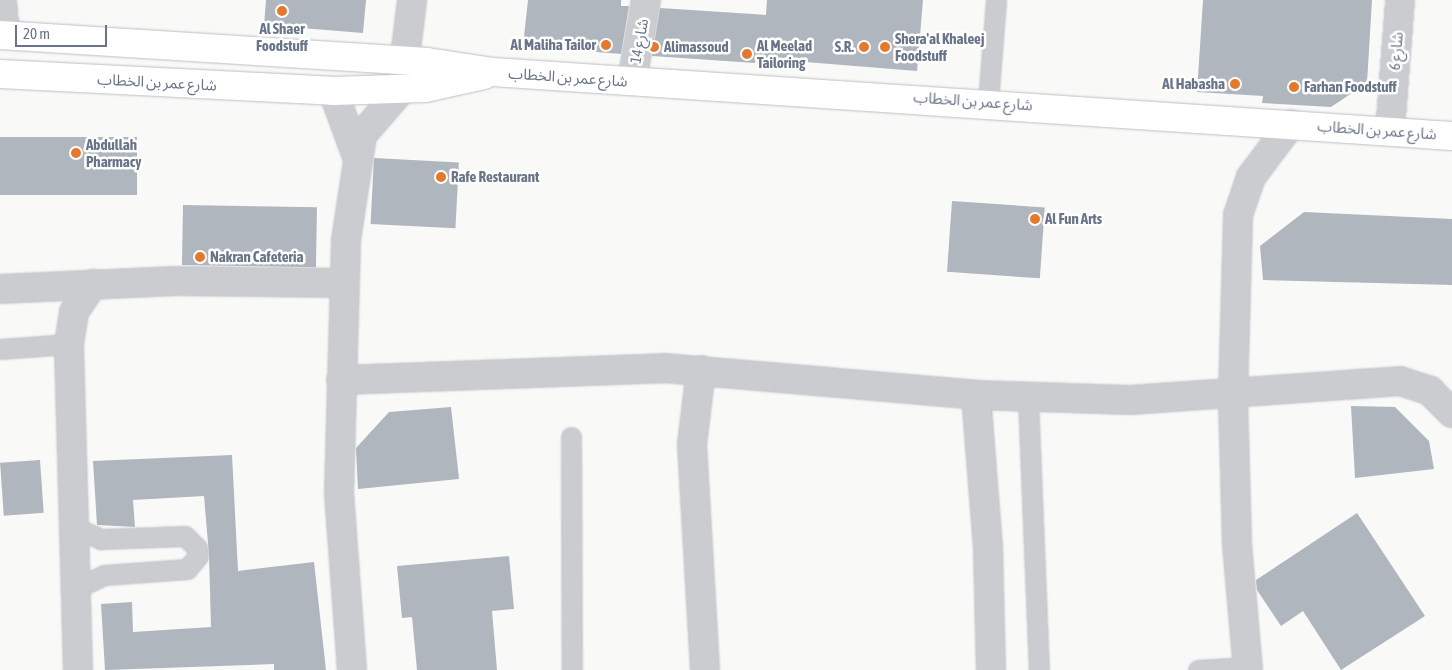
<!DOCTYPE html>
<meta charset="utf-8">
<style>
body{margin:0}
#map{position:relative;width:1452px;height:670px;overflow:hidden;background:#f9f9f7;font-family:"Asap Condensed","Noto Sans Arabic",sans-serif}
div>[style]{position:absolute}
.building>*{inset:0;background:#b0b6be;transform-origin:0 0}
.roads{filter:drop-shadow(0 0 1px #bcbfc5) drop-shadow(0 0 1px #bcbfc5)}
.lane>*{height:19px;margin:-9.5px;padding:0 9.5px;transform-origin:9.5px;border-radius:9.5px;background:#caccd0}
.street>*{height:28px;margin:-14px;padding:0 14px;transform-origin:14px;border-radius:14px;background:#caccd0}
.secondary>*{height:28px;margin:-14px;padding:0 14px;transform-origin:14px;border-radius:14px;background:#fff}
.dots>*{width:14px;height:14px;translate:-50% -50%;box-sizing:border-box;border:2px solid #fff;border-radius:50%}
span{translate:-50% -50%;white-space:nowrap;text-align:center;line-height:1.15;-webkit-text-stroke:5px #fff;paint-order:stroke}
.poi-label{font-size:15px;color:#687489;font-weight:700}
.left{translate:0 -50%;text-align:left}
.right{translate:-100% -50%;text-align:right}
.street-label{font-size:15px;color:#687489}
.scale{position:absolute;left:15px;top:25px;width:92px;height:22px;box-sizing:border-box;border:2px solid #687489;border-top:0;padding-left:6px;font-size:15px;line-height:18px;white-space:nowrap;color:#687489;-webkit-text-stroke:4px #fff;paint-order:stroke}
</style>
<div id="map">
<div class="building">
<i style="clip-path:polygon(266px 0,366px 0,363px 33px,264px 25px)"></i>
<i style="clip-path:polygon(528px 0,621px 0,621px 6px,629px 6px,621px 54px,523px 46px)"></i>
<i style="clip-path:polygon(767px 0,923px 0,917px 71px,756px 58px,755px 63px,652px 56px,660px 8px,766px 15px)"></i>
<i style="clip-path:polygon(1203px 0,1372px 0,1367px 83px,1331px 107px,1262px 103px,1263px 96px,1197px 92px)"></i>
<i style="left:137px;top:137px;width:58px;height:137px;rotate:90deg"></i>
<i style="left:374px;top:158px;width:85px;height:66px;rotate:3deg"></i>
<i style="left:952px;top:201px;width:93px;height:71px;rotate:4deg"></i>
<i style="left:183px;top:205px;width:134px;height:60px;rotate:1deg"></i>
<i style="clip-path:polygon(1304px 212px,1452px 219px,1452px 285px,1263px 280px,1260px 246px)"></i>
<i style="clip-path:polygon(1351px 406px,1395px 407px,1429px 441px,1434px 469px,1355px 478px)"></i>
<i style="clip-path:polygon(451px 407px,459px 479px,358px 489px,356px 448px,389px 412px)"></i>
<i style="clip-path:polygon(232px 455px,238px 571px,314px 562px,326px 670px,274px 670px,274px 664px,105px 670px,101px 604px,132px 602px,133px 632px,211px 627px,209px 555px,204px 496px,133px 500px,135px 527px,97px 525px,93px 461px)"></i>
<i style="left:40px;top:460px;width:53px;height:40px;rotate:86deg"></i>
<i style="clip-path:polygon(1357px 513px,1425px 616px,1341px 670px,1303px 611px,1281px 626px,1257px 590px,1256px 580px)"></i>
<i style="clip-path:polygon(509px 556px,514px 609px,492px 611px,497px 670px,417px 670px,412px 617px,402px 618px,397px 566px)"></i>
</div>
<div class="roads">
<div class="lane">
<i style="left:988px;top:102px;width:102px;rotate:-85.5deg"></i>
<i style="left:0;top:349px;width:69px;rotate:-4.1deg"></i>
<i style="left:1028px;top:398px;width:272px;rotate:87.7deg"></i>
<i style="left:571px;top:437px;width:233px;rotate:89.8deg"></i>
<i style="left:74px;top:527px;width:30px;rotate:24deg"></i>
<i style="left:101px;top:539px;width:84px;rotate:-2deg"></i>
<i style="left:185px;top:536px;width:17px;rotate:45deg"></i>
<i style="left:197px;top:548px;width:8px;rotate:83deg"></i>
<i style="left:198px;top:556px;width:17px;rotate:130deg"></i>
<i style="left:187px;top:569px;width:83px;rotate:175.9deg"></i>
<i style="left:104px;top:575px;width:30px;rotate:154deg"></i>
<i style="left:1198px;top:670px;width:49px;rotate:-3.5deg"></i>
</div>
<div class="street">
<i style="left:2px;top:0;width:35px;rotate:85deg"></i>
<i style="left:632px;top:81px;width:82px;rotate:-80.2deg"></i>
<i style="left:333px;top:91px;width:67px;rotate:69.9deg"></i>
<i style="left:1390px;top:131px;width:131px;rotate:-85.6deg"></i>
<i style="left:0;top:289px;width:175px;rotate:-2.6deg"></i>
<i style="left:175px;top:281px;width:168px;rotate:0.7deg"></i>
<i style="left:701px;top:370px;width:75px;rotate:96.9deg"></i>
<i style="left:692px;top:444px;width:226px;rotate:86.7deg"></i>
<i style="left:341px;top:380px;width:323px;rotate:-2.1deg"></i>
<i style="left:664px;top:368px;width:313px;rotate:4.9deg"></i>
<i style="left:976px;top:395px;width:154px;rotate:1.9deg"></i>
<i style="left:1130px;top:400px;width:271px;rotate:-4deg"></i>
<i style="left:1400px;top:381px;width:32px;rotate:18deg"></i>
<i style="left:1430px;top:391px;width:31px;rotate:45deg"></i>
<i style="left:976px;top:395px;width:153px;rotate:85.5deg"></i>
<i style="left:988px;top:548px;width:122px;rotate:88.6deg"></i>
<i style="left:78px;top:670px;width:326px;rotate:-91.6deg"></i>
<i style="left:69px;top:344px;width:32px;rotate:-81deg"></i>
<i style="left:74px;top:312px;width:34px;rotate:-56deg"></i>
<i style="left:352px;top:670px;width:177px;rotate:-94.2deg"></i>
<i style="left:339px;top:493px;width:253px;rotate:-88.4deg"></i>
<i style="left:346px;top:240px;width:106px;rotate:-81.3deg"></i>
<i style="left:362px;top:135px;width:60px;rotate:-49.1deg"></i>
<i style="left:401px;top:90px;width:91px;rotate:-83deg"></i>
<i style="left:1248px;top:670px;width:127px;rotate:-95deg"></i>
<i style="left:1237px;top:543px;width:147px;rotate:-91.6deg"></i>
<i style="left:1233px;top:396px;width:181px;rotate:-88.4deg"></i>
<i style="left:1238px;top:215px;width:40px;rotate:-71.1deg"></i>
<i style="left:1251px;top:177px;width:66px;rotate:-53deg"></i>
</div>
<div class="secondary">
<i style="left:0;top:35px;width:428px;rotate:3.6deg"></i>
<i style="left:427px;top:62px;width:67px;rotate:8.6deg"></i>
<i style="left:493px;top:72px;width:961px;rotate:3.82deg"></i>
<i style="left:0;top:74px;width:333px;rotate:2.9deg"></i>
<i style="left:333px;top:91px;width:92px;rotate:-1.9deg"></i>
<i style="left:425px;top:88px;width:60px;rotate:-12.4deg"></i>
</div>
</div>
<div class="dots">
<i style="left:282px;top:11px;background:#e7782a"></i>
<i style="left:606px;top:45px;background:#e7782a"></i>
<i style="left:654px;top:47px;background:#e7782a"></i>
<i style="left:864px;top:47px;background:#e7782a"></i>
<i style="left:885px;top:47px;background:#e7782a"></i>
<i style="left:747px;top:54px;background:#e7782a"></i>
<i style="left:1235px;top:84px;background:#e7782a"></i>
<i style="left:1294px;top:87px;background:#e7782a"></i>
<i style="left:76px;top:153px;background:#e7782a"></i>
<i style="left:441px;top:177px;background:#e7782a"></i>
<i style="left:1035px;top:219px;background:#e7782a"></i>
<i style="left:200px;top:257px;background:#e7782a"></i>
</div>
<div class="poi-label">
<span style="left:282px;top:37px">Al Shaer<br>Foodstuff</span>
<span class="left" style="left:895px;top:47px">Shera'al Khaleej<br>Foodstuff</span>
<span class="right" style="left:596px;top:45px">Al Maliha Tailor</span>
<span class="left" style="left:757px;top:54px">Al Meelad<br>Tailoring</span>
<span class="left" style="left:664px;top:47px">Alimassoud</span>
<span class="right" style="left:854px;top:47px">S.R.</span>
<span class="right" style="left:1225px;top:84px">Al Habasha</span>
<span class="left" style="left:1304px;top:87px">Farhan Foodstuff</span>
<span class="left" style="left:86px;top:153px">Abdullah<br>Pharmacy</span>
<span class="left" style="left:451px;top:177px">Rafe Restaurant</span>
<span class="left" style="left:1045px;top:219px">Al Fun Arts</span>
<span class="left" style="left:210px;top:257px">Nakran Cafeteria</span>
</div>
<div class="street-label">
<span style="left:639px;top:41px;rotate:-80deg">شارع 14</span>
<span style="left:1396px;top:51px;rotate:-85deg">شارع 6</span>
<span style="left:568px;top:77px;rotate:4deg">شارع عمر بن الخطاب</span>
<span style="left:157px;top:82px;rotate:3deg">شارع عمر بن الخطاب</span>
<span style="left:973px;top:101px;rotate:4deg">شارع عمر بن الخطاب</span>
<span style="left:1377px;top:130px;rotate:4deg">شارع عمر بن الخطاب</span>
</div>
<div class="scale">20 m</div>
</div>
